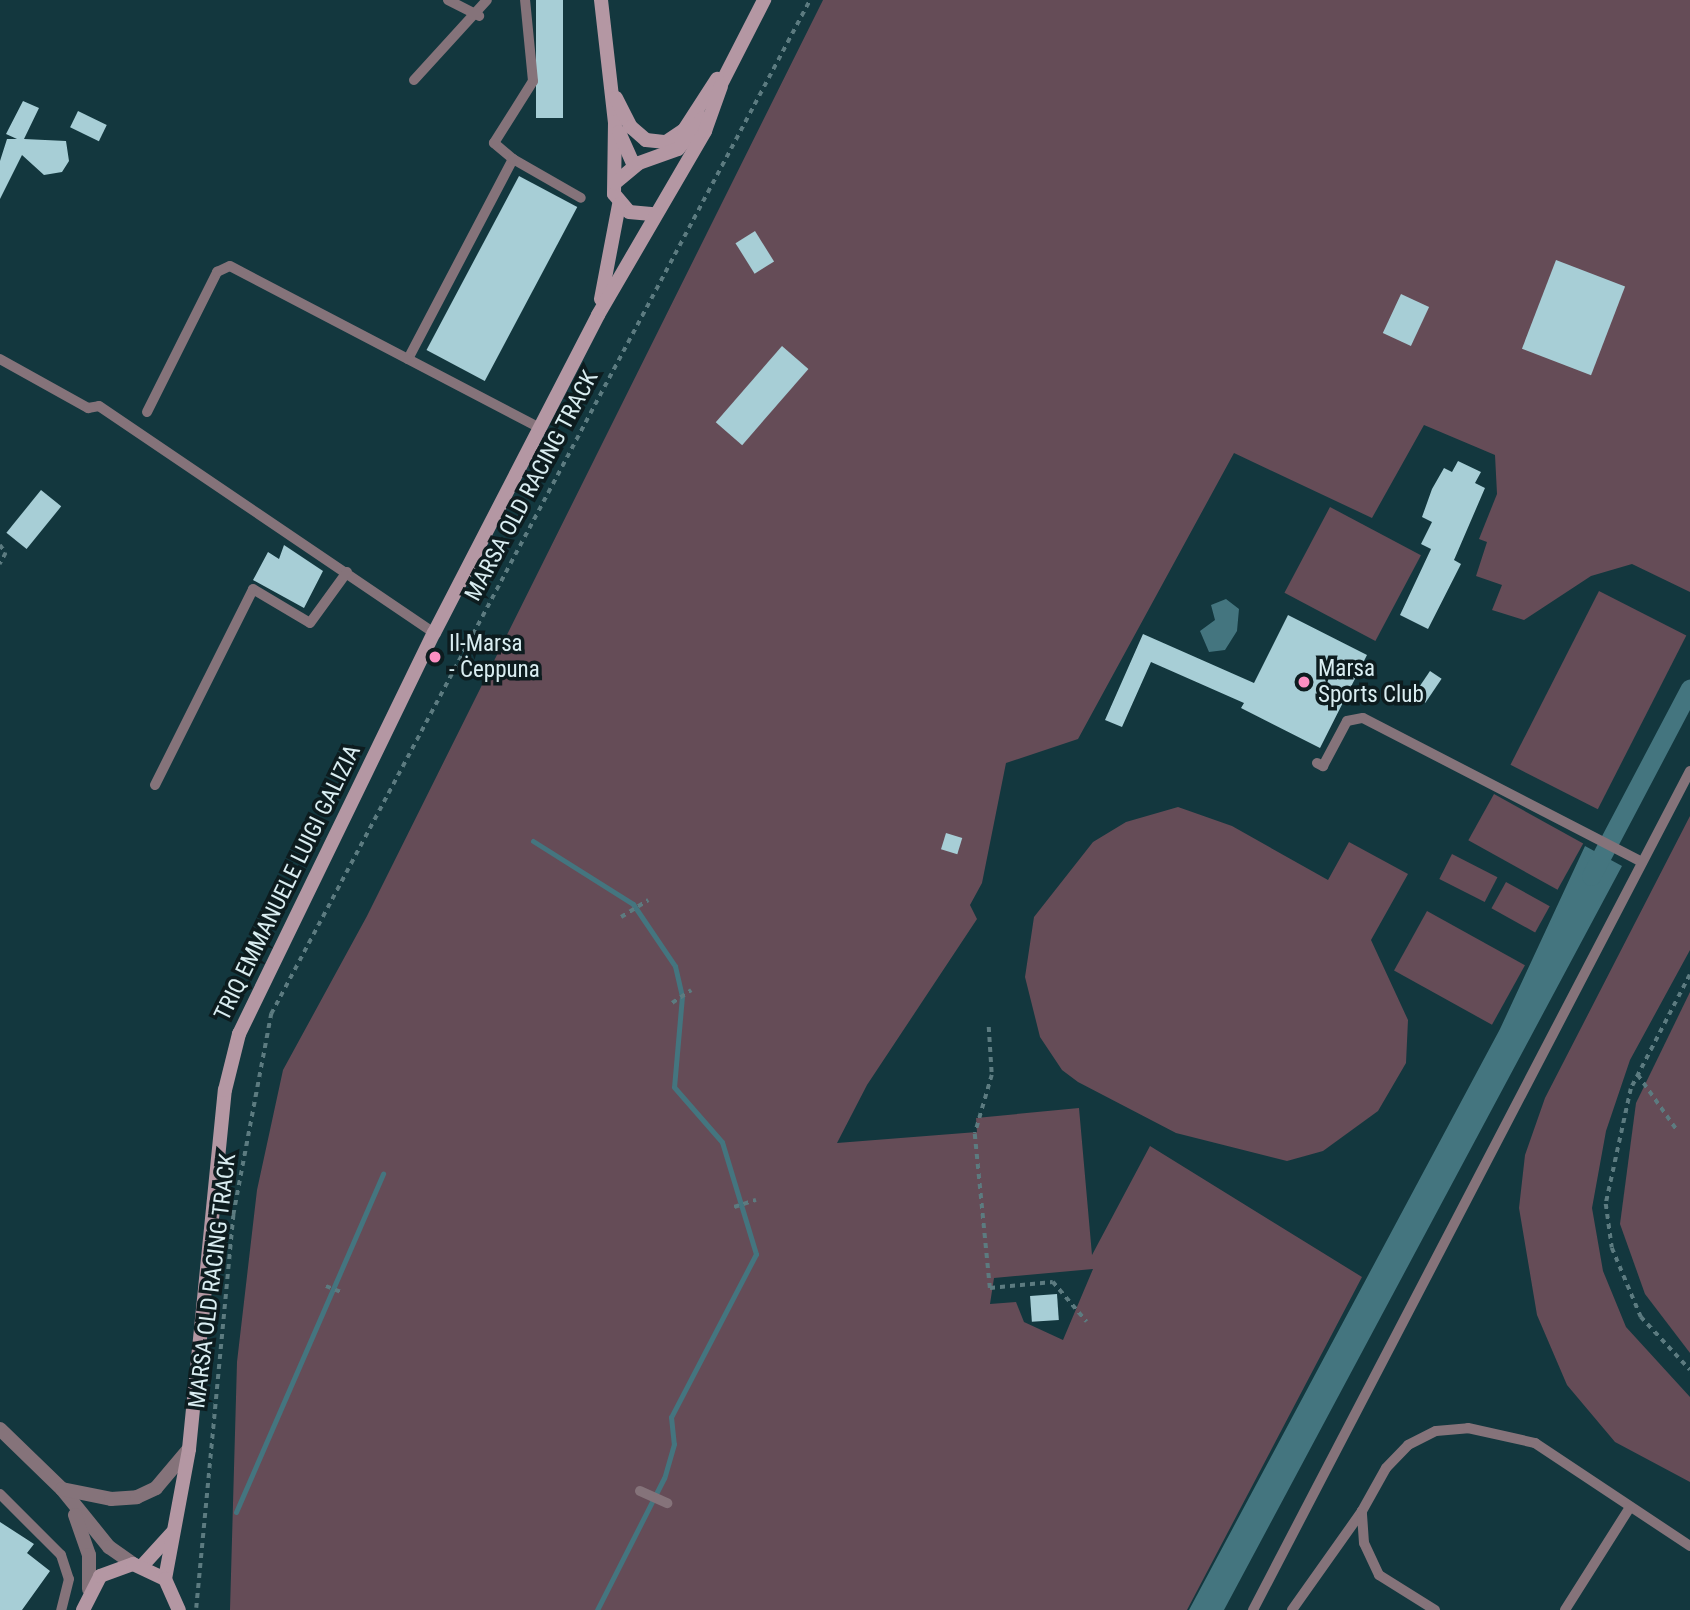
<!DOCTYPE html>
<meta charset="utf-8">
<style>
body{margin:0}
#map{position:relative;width:1690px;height:1610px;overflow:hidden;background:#13373e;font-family:"Roboto Condensed",sans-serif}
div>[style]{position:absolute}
.green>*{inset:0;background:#654c57;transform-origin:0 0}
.water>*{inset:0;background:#44757f}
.stream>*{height:5px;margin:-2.5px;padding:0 2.5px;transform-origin:2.5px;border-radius:2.5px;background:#44757f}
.canal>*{height:19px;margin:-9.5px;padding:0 9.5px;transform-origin:9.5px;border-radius:9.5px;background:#44757f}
.building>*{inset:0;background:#a7ced6;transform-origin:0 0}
.path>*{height:3.5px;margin-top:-1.75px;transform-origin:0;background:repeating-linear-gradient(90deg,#5c7b80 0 5px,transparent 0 10px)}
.service>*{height:10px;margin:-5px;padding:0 5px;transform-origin:5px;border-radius:5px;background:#85737a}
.tertiary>*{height:14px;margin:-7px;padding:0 7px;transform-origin:7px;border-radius:7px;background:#85737a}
.secondary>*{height:14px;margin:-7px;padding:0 7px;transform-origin:7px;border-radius:7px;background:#b497a3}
.dots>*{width:19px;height:19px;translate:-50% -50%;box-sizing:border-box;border:4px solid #0d1c1f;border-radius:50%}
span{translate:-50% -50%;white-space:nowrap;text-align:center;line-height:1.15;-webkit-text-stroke:7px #0d1c1f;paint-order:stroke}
.street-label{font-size:23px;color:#d9edf1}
.poi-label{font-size:23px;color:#d9edf1}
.left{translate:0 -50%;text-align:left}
</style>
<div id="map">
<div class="green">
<i style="clip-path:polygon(evenodd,823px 0,1690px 0,1690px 592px,1632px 564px,1591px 576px,1524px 620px,1492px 610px,1502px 585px,1476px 576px,1487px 542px,1479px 539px,1497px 494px,1495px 455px,1424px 425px,1372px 518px,1234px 453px,1078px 739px,1006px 763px,982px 883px,970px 905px,977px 919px,867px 1085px,837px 1143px,977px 1132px,976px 1118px,1079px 1108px,1092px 1255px,1150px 1146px,1362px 1277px,1187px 1610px,230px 1610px,237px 1362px,257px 1190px,283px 1070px,367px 916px,823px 0,1093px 1269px,1063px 1340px,1024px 1322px,1016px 1302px,990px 1304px,994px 1278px,1093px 1269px)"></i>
<i style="left:1330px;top:507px;width:103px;height:97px;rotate:28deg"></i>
<i style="left:1599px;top:591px;width:98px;height:195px;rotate:27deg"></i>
<i style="left:1494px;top:794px;width:102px;height:53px;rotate:29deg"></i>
<i style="clip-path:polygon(1178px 807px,1232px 826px,1328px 880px,1349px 842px,1408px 874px,1371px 940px,1408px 1020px,1406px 1063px,1378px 1111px,1323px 1151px,1287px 1161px,1176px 1133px,1078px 1082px,1062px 1070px,1040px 1037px,1025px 977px,1034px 917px,1093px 842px,1126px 822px)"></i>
<i style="clip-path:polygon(1690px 816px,1690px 950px,1630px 1060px,1606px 1131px,1592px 1208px,1603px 1271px,1626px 1327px,1690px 1397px,1690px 1482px,1615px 1442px,1567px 1385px,1537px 1315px,1519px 1208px,1525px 1155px,1545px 1098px)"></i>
<i style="left:1452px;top:854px;width:51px;height:28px;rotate:27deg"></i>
<i style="left:1506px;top:882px;width:50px;height:30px;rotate:29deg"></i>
<i style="left:1427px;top:911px;width:112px;height:68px;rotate:29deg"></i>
<i style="clip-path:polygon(1690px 992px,1690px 1353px,1645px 1294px,1620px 1224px,1636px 1103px)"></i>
</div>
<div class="water">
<i style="clip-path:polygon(1226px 599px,1239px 609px,1237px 631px,1225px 650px,1209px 652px,1200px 631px,1215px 620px,1211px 605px)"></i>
<i style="clip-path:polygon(1585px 846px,1622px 866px,1224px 1610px,1189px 1610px,1500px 1029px)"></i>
</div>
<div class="stream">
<i style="left:533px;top:841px;width:118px;rotate:32.2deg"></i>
<i style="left:633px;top:904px;width:75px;rotate:55.9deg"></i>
<i style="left:675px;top:966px;width:31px;rotate:77deg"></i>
<i style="left:682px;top:996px;width:91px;rotate:95deg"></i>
<i style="left:674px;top:1087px;width:73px;rotate:48.9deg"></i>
<i style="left:722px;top:1142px;width:117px;rotate:73.1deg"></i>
<i style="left:756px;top:1254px;width:184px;rotate:117.5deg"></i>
<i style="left:671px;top:1417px;width:27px;rotate:84deg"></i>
<i style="left:674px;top:1444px;width:35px;rotate:106deg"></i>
<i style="left:664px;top:1478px;width:148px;rotate:116.9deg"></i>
<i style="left:236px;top:1512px;width:369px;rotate:-66.5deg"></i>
</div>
<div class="canal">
<i style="left:1591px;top:876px;width:212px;rotate:-62.2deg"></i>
</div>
<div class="building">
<i style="left:536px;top:0;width:27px;height:118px"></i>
<i style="clip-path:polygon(23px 101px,39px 108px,24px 139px,66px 141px,69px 161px,62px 172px,44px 175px,22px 155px,0 199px,0 161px,7px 139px,17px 139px,6px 134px)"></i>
<i style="left:78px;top:111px;width:32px;height:18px;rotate:26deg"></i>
<i style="left:519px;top:176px;width:66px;height:197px;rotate:28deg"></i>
<i style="left:755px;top:231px;width:36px;height:23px;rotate:58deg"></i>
<i style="left:1556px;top:260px;width:74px;height:95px;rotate:21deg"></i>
<i style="left:1401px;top:294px;width:31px;height:43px;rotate:25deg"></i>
<i style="left:782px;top:346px;width:35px;height:101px;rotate:41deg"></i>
<i style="clip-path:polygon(1458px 461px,1481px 472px,1475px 483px,1485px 488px,1454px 560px,1461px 564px,1428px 629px,1400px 615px,1431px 549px,1421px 544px,1432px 522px,1422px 517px,1432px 489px,1444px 468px,1452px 472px)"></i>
<i style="left:41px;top:490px;width:26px;height:55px;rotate:39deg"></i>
<i style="clip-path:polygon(284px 545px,323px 571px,304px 608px,253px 580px,268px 552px,279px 559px)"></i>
<i style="clip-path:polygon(1288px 615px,1367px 655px,1320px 748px,1241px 708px,1244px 703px,1151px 662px,1122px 727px,1105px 720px,1143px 634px,1254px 683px)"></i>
<i style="left:1430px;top:671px;width:14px;height:29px;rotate:34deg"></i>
<i style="left:946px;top:833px;width:17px;height:17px;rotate:17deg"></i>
<i style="left:1057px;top:1294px;width:26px;height:27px;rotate:86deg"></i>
<i style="clip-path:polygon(0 1522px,34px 1544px,27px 1553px,50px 1571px,22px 1610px,0 1610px)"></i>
</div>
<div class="path">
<i style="left:0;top:545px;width:10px;rotate:53deg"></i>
<i style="left:6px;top:553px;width:13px;rotate:119deg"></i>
<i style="left:621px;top:917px;width:32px;rotate:-32deg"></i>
<i style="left:1690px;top:975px;width:128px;rotate:117.4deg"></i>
<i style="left:1631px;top:1089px;width:118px;rotate:102.3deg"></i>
<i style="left:1606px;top:1204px;width:44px;rotate:82.2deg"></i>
<i style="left:1612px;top:1248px;width:75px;rotate:67.2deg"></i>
<i style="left:1641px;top:1317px;width:72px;rotate:47.2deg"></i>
<i style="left:672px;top:1003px;width:23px;rotate:-34deg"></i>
<i style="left:989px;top:1027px;width:48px;rotate:86.4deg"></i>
<i style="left:992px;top:1075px;width:61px;rotate:106.1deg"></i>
<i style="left:975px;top:1134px;width:155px;rotate:84.4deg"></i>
<i style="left:990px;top:1288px;width:63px;rotate:-5.4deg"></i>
<i style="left:1053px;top:1282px;width:52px;rotate:49.6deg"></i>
<i style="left:1638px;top:1075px;width:67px;rotate:54.7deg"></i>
<i style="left:734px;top:1207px;width:23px;rotate:-18deg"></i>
<i style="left:326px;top:1286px;width:18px;rotate:22deg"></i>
<i style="left:196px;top:1608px;width:395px;rotate:-84.6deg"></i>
<i style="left:233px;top:1215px;width:205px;rotate:-79.3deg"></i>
<i style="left:271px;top:1014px;width:1148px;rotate:-62.01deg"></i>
</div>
<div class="service">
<i style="left:448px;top:0;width:35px;rotate:27deg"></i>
<i style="left:414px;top:80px;width:108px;rotate:-47.6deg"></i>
<i style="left:513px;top:159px;width:25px;rotate:-140deg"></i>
<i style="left:494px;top:143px;width:73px;rotate:-57.8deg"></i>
<i style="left:533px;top:81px;width:81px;rotate:-95.6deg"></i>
<i style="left:0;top:359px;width:101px;rotate:29.1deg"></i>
<i style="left:88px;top:408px;width:11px;rotate:-10deg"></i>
<i style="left:99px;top:406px;width:405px;rotate:34.1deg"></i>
<i style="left:408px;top:359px;width:226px;rotate:-62.3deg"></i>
<i style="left:513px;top:159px;width:78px;rotate:29.8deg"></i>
<i style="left:147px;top:412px;width:157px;rotate:-63.4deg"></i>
<i style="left:217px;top:272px;width:14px;rotate:-25deg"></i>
<i style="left:230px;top:266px;width:350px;rotate:27.6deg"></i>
<i style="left:1317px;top:763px;width:7px;rotate:27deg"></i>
<i style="left:1323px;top:766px;width:51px;rotate:-61.9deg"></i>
<i style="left:1347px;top:721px;width:16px;rotate:-11deg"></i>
<i style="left:1363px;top:718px;width:314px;rotate:27.3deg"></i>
<i style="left:155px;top:785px;width:219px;rotate:-63.4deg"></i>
<i style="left:253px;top:589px;width:66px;rotate:30.8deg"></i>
<i style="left:310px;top:623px;width:63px;rotate:-54deg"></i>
<i style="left:640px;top:1491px;width:30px;rotate:24deg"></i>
<i style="left:0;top:1494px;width:86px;rotate:45deg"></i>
<i style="left:61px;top:1555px;width:25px;rotate:72deg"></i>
<i style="left:69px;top:1579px;width:32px;rotate:104deg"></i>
<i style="left:1253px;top:1610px;width:946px;rotate:-62.49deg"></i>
<i style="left:1292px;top:1610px;width:121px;rotate:-54.7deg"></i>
<i style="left:1435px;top:1610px;width:66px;rotate:-148deg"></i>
<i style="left:1379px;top:1575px;width:35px;rotate:-115deg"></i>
<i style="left:1364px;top:1543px;width:32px;rotate:-94deg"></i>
<i style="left:1362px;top:1511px;width:49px;rotate:-60.8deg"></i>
<i style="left:1386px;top:1468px;width:32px;rotate:-46deg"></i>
<i style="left:1408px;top:1445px;width:31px;rotate:-27deg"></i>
<i style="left:1436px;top:1431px;width:32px;rotate:-5deg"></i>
<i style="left:1468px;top:1428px;width:69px;rotate:12.6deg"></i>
<i style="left:1535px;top:1443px;width:186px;rotate:33.6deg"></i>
<i style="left:1565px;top:1610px;width:122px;rotate:-57.7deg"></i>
</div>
<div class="tertiary">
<i style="left:0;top:1429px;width:86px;rotate:44.1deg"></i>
<i style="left:62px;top:1489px;width:75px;rotate:51deg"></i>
<i style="left:109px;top:1547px;width:29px;rotate:35deg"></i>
<i style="left:62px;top:1489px;width:50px;rotate:11.5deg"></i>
<i style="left:111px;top:1499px;width:26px;rotate:-4deg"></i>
<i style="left:137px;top:1497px;width:21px;rotate:-25deg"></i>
<i style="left:156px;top:1488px;width:51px;rotate:-49.8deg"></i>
<i style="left:75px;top:1515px;width:42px;rotate:70.7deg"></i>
<i style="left:89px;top:1555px;width:34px;rotate:90deg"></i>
</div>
<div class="secondary">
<i style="left:601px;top:0;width:123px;rotate:83.5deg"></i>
<i style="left:615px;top:122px;width:72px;rotate:90.8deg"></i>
<i style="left:614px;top:194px;width:23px;rotate:50deg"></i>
<i style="left:629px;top:212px;width:25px;rotate:5deg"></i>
<i style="left:716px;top:94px;width:106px;rotate:-62.9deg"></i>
<i style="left:616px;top:98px;width:33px;rotate:63deg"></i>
<i style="left:631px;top:127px;width:20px;rotate:41deg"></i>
<i style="left:646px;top:140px;width:20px;rotate:6deg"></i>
<i style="left:666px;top:142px;width:22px;rotate:-34deg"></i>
<i style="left:684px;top:130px;width:61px;rotate:-57.1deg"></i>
<i style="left:619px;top:132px;width:37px;rotate:66deg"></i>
<i style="left:615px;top:183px;width:31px;rotate:-40deg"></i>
<i style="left:639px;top:163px;width:41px;rotate:-19.7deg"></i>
<i style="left:678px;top:149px;width:40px;rotate:-51deg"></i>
<i style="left:601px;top:299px;width:96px;rotate:-79.2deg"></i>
<i style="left:142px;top:1566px;width:45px;rotate:-47.7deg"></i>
<i style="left:165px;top:1579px;width:132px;rotate:-79.5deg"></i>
<i style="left:189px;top:1449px;width:361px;rotate:-84.3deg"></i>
<i style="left:225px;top:1090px;width:58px;rotate:-76deg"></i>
<i style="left:239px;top:1034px;width:446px;rotate:-64.1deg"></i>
<i style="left:434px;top:633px;width:358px;rotate:-62.7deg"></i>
<i style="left:598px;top:315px;width:213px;rotate:-59.8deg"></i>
<i style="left:705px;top:131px;width:48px;rotate:-70.4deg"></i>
<i style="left:83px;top:1610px;width:38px;rotate:-63deg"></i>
<i style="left:100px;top:1576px;width:35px;rotate:-20deg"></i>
<i style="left:133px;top:1564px;width:35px;rotate:25deg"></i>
<i style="left:165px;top:1579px;width:34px;rotate:66deg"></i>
</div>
<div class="dots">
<i style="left:435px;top:657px;background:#fc8fc2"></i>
<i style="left:1304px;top:682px;background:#fc8fc2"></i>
</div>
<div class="street-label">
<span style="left:532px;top:486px;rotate:-62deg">MARSA OLD RACING TRACK</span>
<span style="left:288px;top:883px;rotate:-64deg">TRIQ EMMANUELE LUIGI GALIZIA</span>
<span style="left:213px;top:1281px;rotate:-83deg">MARSA OLD RACING TRACK</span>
</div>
<div class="poi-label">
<span class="left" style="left:449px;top:657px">Il-Marsa<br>- Ċeppuna</span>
<span class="left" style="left:1318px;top:682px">Marsa<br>Sports Club</span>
</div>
</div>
